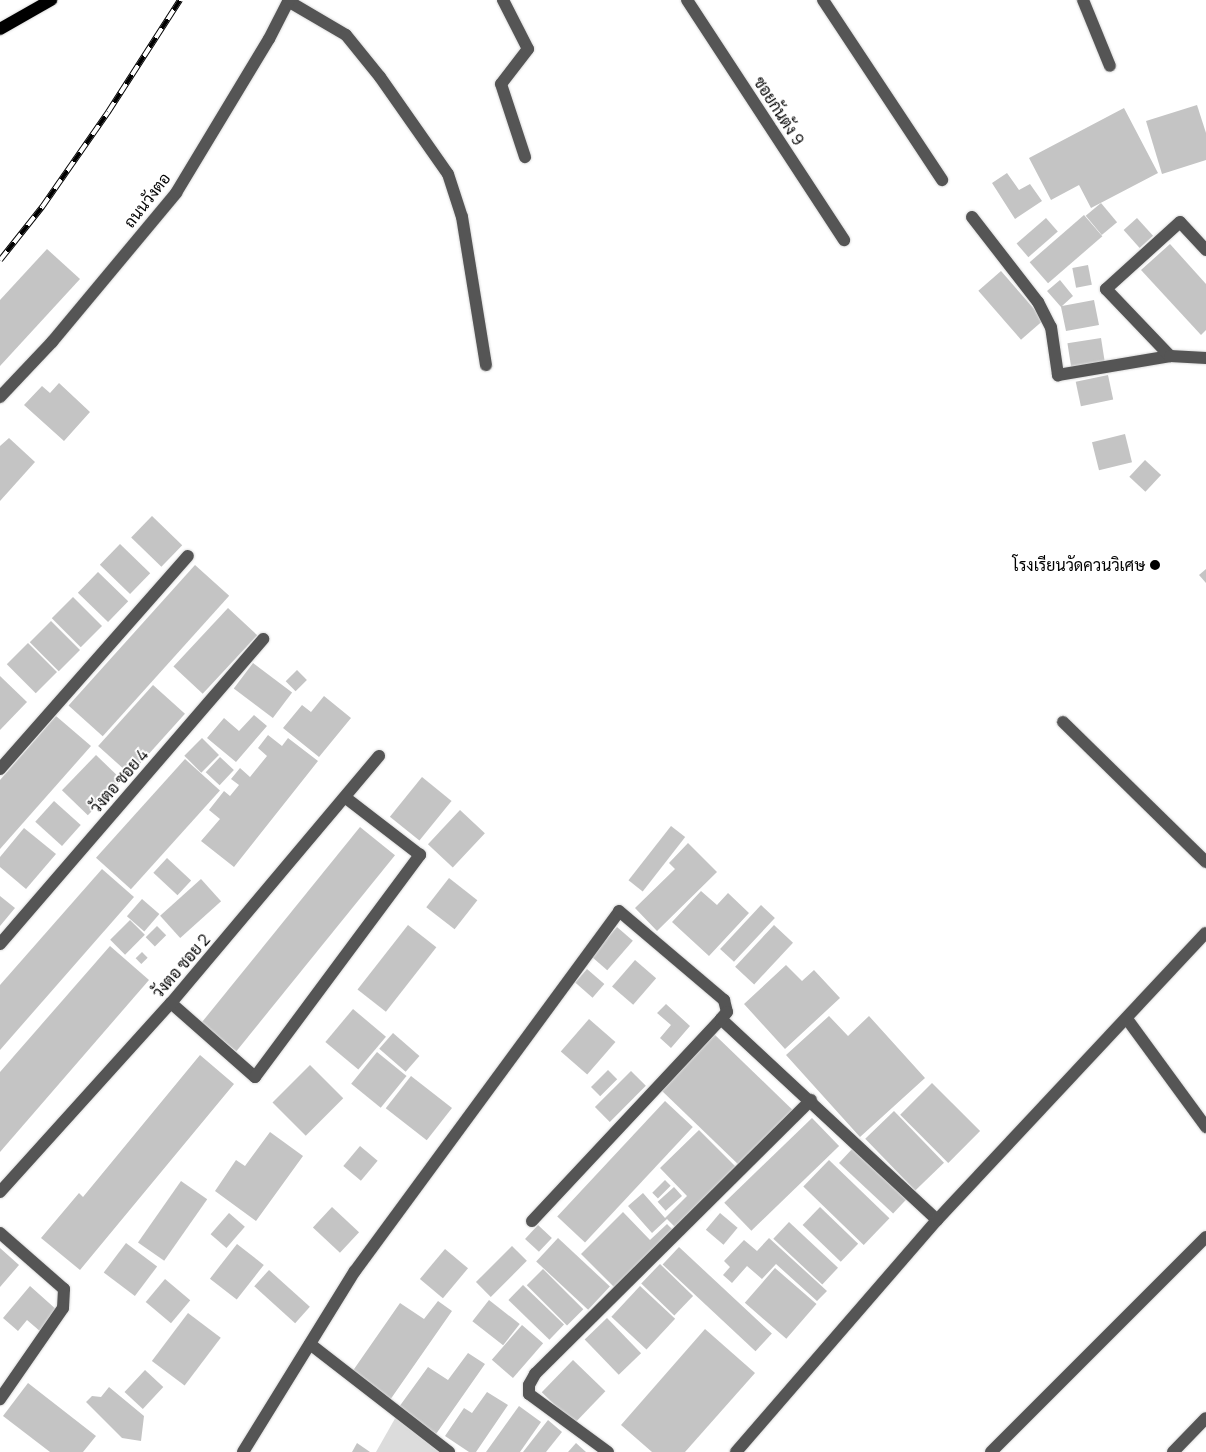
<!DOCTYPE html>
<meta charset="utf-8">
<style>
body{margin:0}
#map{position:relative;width:1206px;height:1452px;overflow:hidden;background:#fff;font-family:Manrope,Sarabun,sans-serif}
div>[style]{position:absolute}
.green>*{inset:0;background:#dcdcdc}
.building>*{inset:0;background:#c4c4c4;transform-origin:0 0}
.roads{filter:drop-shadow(0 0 1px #dbdbdb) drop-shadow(0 0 1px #dbdbdb)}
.minor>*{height:12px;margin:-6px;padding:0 6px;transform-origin:6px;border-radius:6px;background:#555}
.major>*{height:12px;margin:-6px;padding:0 6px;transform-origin:6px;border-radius:6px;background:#000}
.rail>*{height:5.5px;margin-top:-2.75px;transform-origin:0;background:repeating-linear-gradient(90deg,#fff 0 11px,#000 0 22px);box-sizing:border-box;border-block:1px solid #000}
.dots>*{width:14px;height:14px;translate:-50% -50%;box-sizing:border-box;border:2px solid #fff;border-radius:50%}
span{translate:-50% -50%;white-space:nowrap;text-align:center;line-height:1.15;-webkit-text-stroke:4px #fff;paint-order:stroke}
.street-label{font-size:16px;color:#000}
.poi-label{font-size:16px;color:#000}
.right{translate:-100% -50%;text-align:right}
</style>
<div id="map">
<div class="green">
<i style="clip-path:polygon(397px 1415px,443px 1452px,376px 1452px)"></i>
</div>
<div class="building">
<i style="clip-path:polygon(1197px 105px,1206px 133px,1206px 160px,1162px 174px,1146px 121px)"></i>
<i style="clip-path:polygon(1124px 108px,1158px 173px,1091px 208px,1079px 185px,1051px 200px,1029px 158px)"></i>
<i style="clip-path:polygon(1007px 173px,1019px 190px,1030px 184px,1042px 201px,1015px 219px,992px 183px)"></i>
<i style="left:1101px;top:203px;width:25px;height:20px;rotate:50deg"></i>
<i style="left:1084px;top:215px;width:28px;height:72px;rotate:49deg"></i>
<i style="left:1046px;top:218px;width:18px;height:39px;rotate:49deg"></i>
<i style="left:1137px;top:218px;width:24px;height:18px;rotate:48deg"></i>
<i style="clip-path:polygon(1170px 244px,1206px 284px,1206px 330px,1201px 335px,1141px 270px)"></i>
<i style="clip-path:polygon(47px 249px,80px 279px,0 366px,0 300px)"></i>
<i style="left:1088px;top:265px;width:20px;height:16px;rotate:79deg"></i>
<i style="left:1001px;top:271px;width:65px;height:30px;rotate:49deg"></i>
<i style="clip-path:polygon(1060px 280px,1073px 296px,1062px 306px,1094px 300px,1099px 325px,1066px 331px,1061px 307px,1047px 291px)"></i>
<i style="left:1101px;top:338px;width:24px;height:34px;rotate:81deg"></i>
<i style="left:1108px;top:375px;width:25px;height:33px;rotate:78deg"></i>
<i style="clip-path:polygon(59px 383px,90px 412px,64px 441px,24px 405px,42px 386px,50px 393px)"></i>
<i style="left:1125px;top:434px;width:29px;height:34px;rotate:76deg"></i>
<i style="clip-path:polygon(9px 438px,35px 462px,0 501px,0 446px)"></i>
<i style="left:1145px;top:460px;width:22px;height:23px;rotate:43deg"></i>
<i style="left:152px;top:516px;width:42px;height:30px;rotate:44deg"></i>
<i style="left:120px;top:544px;width:42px;height:29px;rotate:44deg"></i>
<i style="left:195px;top:565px;width:46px;height:189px;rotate:42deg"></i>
<i style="clip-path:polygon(1206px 569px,1206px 583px,1199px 575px)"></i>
<i style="left:98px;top:572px;width:42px;height:29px;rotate:44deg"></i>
<i style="left:73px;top:597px;width:41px;height:30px;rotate:45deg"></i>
<i style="left:228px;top:608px;width:40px;height:80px;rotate:43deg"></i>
<i style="left:51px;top:621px;width:41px;height:30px;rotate:45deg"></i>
<i style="left:28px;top:643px;width:41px;height:30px;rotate:45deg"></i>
<i style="left:253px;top:663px;width:49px;height:32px;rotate:37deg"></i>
<i style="left:297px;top:670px;width:14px;height:16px;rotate:45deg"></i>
<i style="clip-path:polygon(0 676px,27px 702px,0 730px)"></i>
<i style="left:153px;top:685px;width:43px;height:82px;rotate:42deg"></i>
<i style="clip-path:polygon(324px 696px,351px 718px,319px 757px,283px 728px,302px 705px,311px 712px)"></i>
<i style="clip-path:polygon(254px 715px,267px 726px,236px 762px,207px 738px,224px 718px,239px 731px)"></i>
<i style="clip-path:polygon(56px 716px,91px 746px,0 849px,0 780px)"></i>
<i style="clip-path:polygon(268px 735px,282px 746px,288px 738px,318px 761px,234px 867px,201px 841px,220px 819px,209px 810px,224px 791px,230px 796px,239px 785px,231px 779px,240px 768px,250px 777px,267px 756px,258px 748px)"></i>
<i style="left:202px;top:738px;width:24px;height:25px;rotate:45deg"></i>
<i style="left:96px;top:755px;width:36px;height:49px;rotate:44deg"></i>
<i style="left:220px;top:757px;width:19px;height:21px;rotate:43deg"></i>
<i style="left:185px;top:759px;width:47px;height:133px;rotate:42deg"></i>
<i style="left:422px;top:777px;width:38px;height:51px;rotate:39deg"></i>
<i style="left:54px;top:801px;width:36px;height:28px;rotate:42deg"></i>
<i style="left:460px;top:810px;width:34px;height:47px;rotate:43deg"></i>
<i style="left:671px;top:826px;width:18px;height:69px;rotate:38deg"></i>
<i style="left:360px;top:827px;width:45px;height:252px;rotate:39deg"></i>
<i style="clip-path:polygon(24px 828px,56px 854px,26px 889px,0 867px,0 857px)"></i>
<i style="clip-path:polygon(688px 843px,717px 872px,657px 931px,635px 908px,675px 869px,669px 863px)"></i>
<i style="left:167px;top:858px;width:33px;height:20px;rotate:43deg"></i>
<i style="clip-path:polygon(102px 869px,134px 897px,0 1050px,0 985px)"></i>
<i style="left:449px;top:878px;width:36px;height:37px;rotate:38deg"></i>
<i style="left:201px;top:879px;width:30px;height:55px;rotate:48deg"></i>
<i style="clip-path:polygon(701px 891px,717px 905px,728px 893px,749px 913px,709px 956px,672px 922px)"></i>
<i style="clip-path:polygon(0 896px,15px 908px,0 926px)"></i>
<i style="left:142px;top:899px;width:23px;height:23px;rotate:41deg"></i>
<i style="left:761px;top:905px;width:19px;height:60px;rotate:43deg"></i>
<i style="left:130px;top:920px;width:21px;height:28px;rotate:45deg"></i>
<i style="left:408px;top:925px;width:36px;height:82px;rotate:38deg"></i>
<i style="left:774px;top:925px;width:26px;height:57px;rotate:43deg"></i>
<i style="left:157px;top:926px;width:13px;height:16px;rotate:45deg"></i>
<i style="left:617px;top:927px;width:21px;height:39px;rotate:41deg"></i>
<i style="clip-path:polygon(110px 946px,149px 980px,0 1152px,0 1072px)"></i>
<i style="left:142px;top:952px;width:8px;height:9px;rotate:45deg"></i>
<i style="left:635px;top:960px;width:28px;height:35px;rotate:41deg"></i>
<i style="clip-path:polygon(786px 965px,802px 981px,814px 970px,840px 998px,785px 1049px,744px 1004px)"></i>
<i style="left:587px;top:969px;width:23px;height:18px;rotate:41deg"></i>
<i style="clip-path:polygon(666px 1004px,690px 1026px,671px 1048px,660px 1038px,671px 1025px,657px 1013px)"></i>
<i style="left:353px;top:1009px;width:43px;height:43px;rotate:40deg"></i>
<i style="clip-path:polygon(829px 1016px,848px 1036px,869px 1016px,925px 1078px,860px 1137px,786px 1055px)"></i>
<i style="left:589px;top:1019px;width:35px;height:43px;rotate:41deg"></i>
<i style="left:393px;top:1033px;width:35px;height:21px;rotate:41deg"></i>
<i style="left:714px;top:1034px;width:109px;height:77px;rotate:44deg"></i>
<i style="left:377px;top:1052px;width:38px;height:41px;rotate:39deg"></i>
<i style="clip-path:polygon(200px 1055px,234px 1084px,80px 1270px,41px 1238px,79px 1193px,83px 1197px)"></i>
<i style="left:310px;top:1065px;width:47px;height:53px;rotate:45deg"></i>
<i style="left:608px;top:1070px;width:13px;height:24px;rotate:45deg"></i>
<i style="left:631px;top:1071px;width:21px;height:51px;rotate:45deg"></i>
<i style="left:411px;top:1076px;width:52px;height:41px;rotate:38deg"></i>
<i style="left:932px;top:1083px;width:68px;height:45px;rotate:45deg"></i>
<i style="left:665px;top:1101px;width:38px;height:158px;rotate:43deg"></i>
<i style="left:894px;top:1111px;width:72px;height:40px;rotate:46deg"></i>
<i style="left:812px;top:1118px;width:39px;height:122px;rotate:46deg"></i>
<i style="clip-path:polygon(699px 1130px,738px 1169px,677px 1229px,667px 1219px,652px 1233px,628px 1206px,643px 1193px,665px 1218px,687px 1196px,660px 1168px)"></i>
<i style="clip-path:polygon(270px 1132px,303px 1156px,256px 1221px,215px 1191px,236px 1160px,245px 1166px)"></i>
<i style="left:360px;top:1146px;width:23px;height:26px;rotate:40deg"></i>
<i style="left:854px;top:1147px;width:74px;height:22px;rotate:43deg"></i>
<i style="left:829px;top:1160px;width:84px;height:37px;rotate:44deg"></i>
<i style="left:665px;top:1180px;width:8px;height:18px;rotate:45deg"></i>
<i style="left:181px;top:1181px;width:32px;height:75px;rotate:35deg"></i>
<i style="left:674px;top:1187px;width:12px;height:22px;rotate:48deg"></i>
<i style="left:332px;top:1207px;width:37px;height:28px;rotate:43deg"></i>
<i style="left:820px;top:1207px;width:53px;height:25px;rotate:44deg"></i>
<i style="clip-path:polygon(623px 1212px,650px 1240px,667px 1224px,676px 1233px,618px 1291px,581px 1254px)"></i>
<i style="left:229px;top:1213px;width:21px;height:28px;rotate:41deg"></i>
<i style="left:720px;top:1213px;width:23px;height:22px;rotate:40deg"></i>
<i style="left:789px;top:1222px;width:67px;height:23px;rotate:43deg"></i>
<i style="left:538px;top:1225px;width:19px;height:19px;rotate:43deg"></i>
<i style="left:558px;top:1238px;width:71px;height:32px;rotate:43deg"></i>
<i style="clip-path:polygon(769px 1238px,827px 1291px,817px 1301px,776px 1264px,762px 1279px,747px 1266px,732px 1283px,723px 1275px,730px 1267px,724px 1261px,744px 1240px,757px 1251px)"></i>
<i style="left:126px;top:1243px;width:39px;height:37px;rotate:37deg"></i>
<i style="left:237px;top:1244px;width:34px;height:44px;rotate:38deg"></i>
<i style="left:512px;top:1246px;width:21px;height:51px;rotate:45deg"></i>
<i style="left:679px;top:1247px;width:127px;height:24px;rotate:43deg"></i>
<i style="clip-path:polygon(0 1248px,19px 1265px,0 1287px)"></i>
<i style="left:445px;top:1249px;width:30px;height:39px;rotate:40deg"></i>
<i style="left:660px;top:1264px;width:46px;height:27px;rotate:44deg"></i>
<i style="left:775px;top:1268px;width:55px;height:46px;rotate:41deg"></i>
<i style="left:543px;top:1269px;width:57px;height:23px;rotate:45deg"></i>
<i style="left:269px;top:1270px;width:55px;height:22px;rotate:42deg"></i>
<i style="left:165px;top:1279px;width:33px;height:30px;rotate:40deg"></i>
<i style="left:523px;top:1285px;width:57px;height:21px;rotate:44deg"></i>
<i style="clip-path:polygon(30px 1286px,58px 1311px,41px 1332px,27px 1320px,18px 1331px,3px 1318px)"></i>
<i style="left:640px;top:1286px;width:48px;height:42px;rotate:43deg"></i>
<i style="left:489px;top:1300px;width:39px;height:27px;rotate:38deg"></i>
<i style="clip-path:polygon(438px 1301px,452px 1311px,390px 1400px,352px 1372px,400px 1303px,424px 1319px)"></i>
<i style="left:188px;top:1313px;width:41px;height:60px;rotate:37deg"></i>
<i style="left:607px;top:1318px;width:49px;height:31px;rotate:46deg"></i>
<i style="left:522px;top:1325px;width:28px;height:46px;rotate:41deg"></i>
<i style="clip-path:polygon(705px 1329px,755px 1373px,685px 1452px,652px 1452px,621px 1425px)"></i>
<i style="clip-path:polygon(468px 1353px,485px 1364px,436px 1434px,399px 1407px,428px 1367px,448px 1380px)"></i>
<i style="left:573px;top:1360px;width:45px;height:45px;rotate:44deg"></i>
<i style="left:145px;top:1370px;width:25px;height:30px;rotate:43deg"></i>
<i style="clip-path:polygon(28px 1383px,96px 1436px,83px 1452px,50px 1452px,3px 1416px)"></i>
<i style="clip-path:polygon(109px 1387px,144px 1416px,141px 1441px,122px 1438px,86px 1402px,92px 1396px,101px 1397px)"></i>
<i style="clip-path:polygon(487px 1392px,508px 1405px,476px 1452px,469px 1452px,445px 1436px,464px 1408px,472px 1413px)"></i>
<i style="clip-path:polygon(519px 1406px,541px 1422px,520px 1452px,486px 1452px)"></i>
<i style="clip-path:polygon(548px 1420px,562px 1432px,546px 1452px,523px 1452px)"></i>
<i style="clip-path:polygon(357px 1443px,370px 1452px,352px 1452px)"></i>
<i style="clip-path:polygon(576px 1443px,586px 1452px,568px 1452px)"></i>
</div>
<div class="roads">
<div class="minor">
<i style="left:503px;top:0;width:55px;rotate:63deg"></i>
<i style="left:528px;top:49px;width:44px;rotate:127.6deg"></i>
<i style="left:501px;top:84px;width:77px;rotate:71.8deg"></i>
<i style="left:687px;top:0;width:287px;rotate:56.8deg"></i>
<i style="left:823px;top:0;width:216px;rotate:56.5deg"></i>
<i style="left:1083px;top:0;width:71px;rotate:67.8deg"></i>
<i style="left:288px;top:1px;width:67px;rotate:30.4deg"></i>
<i style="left:346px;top:35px;width:54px;rotate:51deg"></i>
<i style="left:380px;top:77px;width:118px;rotate:55deg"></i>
<i style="left:448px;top:174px;width:45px;rotate:72deg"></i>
<i style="left:462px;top:217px;width:150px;rotate:80.8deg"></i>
<i style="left:972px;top:217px;width:108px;rotate:52.2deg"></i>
<i style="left:1038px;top:302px;width:28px;rotate:63deg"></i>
<i style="left:1051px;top:327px;width:49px;rotate:81.7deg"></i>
<i style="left:1058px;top:375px;width:114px;rotate:-9.6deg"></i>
<i style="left:1206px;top:250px;width:38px;rotate:-133deg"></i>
<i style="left:1180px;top:222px;width:100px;rotate:137.8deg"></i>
<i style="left:1106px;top:289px;width:93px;rotate:46.3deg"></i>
<i style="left:1170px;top:356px;width:36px;rotate:3deg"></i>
<i style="left:0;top:397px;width:76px;rotate:-46.6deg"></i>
<i style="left:52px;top:342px;width:194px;rotate:-50.2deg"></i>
<i style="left:176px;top:193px;width:180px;rotate:-58.9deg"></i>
<i style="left:269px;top:39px;width:44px;rotate:-62.9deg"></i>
<i style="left:1063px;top:722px;width:200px;rotate:44.4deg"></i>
<i style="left:0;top:769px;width:284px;rotate:-48.6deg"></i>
<i style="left:0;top:944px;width:403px;rotate:-49.2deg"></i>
<i style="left:171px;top:1003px;width:112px;rotate:41.4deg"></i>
<i style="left:255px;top:1077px;width:277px;rotate:-53.4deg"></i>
<i style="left:420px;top:855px;width:93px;rotate:-142.4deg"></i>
<i style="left:1127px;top:1019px;width:134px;rotate:53.8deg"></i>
<i style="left:0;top:1192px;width:255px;rotate:-47.9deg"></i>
<i style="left:171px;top:1003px;width:323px;rotate:-49.9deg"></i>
<i style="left:532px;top:1221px;width:277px;rotate:-46.9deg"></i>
<i style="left:721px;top:1019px;width:295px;rotate:42.9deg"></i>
<i style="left:0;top:1233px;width:85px;rotate:41.2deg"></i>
<i style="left:64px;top:1289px;width:19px;rotate:93deg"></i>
<i style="left:63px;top:1308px;width:111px;rotate:124.7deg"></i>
<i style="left:310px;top:1344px;width:176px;rotate:37.8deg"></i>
<i style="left:243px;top:1452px;width:213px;rotate:-58.3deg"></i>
<i style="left:355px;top:1271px;width:446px;rotate:-53.7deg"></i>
<i style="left:619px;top:911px;width:138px;rotate:40.3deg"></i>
<i style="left:724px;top:1000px;width:12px;rotate:76deg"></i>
<i style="left:727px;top:1012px;width:9px;rotate:131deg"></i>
<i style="left:608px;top:1452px;width:98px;rotate:-143.7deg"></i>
<i style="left:529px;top:1394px;width:9px;rotate:-90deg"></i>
<i style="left:529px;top:1385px;width:13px;rotate:-61deg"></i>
<i style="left:535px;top:1374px;width:389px;rotate:-44.8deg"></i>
<i style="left:736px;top:1452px;width:307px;rotate:-49.1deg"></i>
<i style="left:937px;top:1220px;width:393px;rotate:-46.9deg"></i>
<i style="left:991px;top:1452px;width:304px;rotate:-45deg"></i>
<i style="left:1173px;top:1452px;width:47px;rotate:-45.9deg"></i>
</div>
<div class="major">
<i style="left:0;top:29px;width:59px;rotate:-29.6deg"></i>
</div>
</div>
<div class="rail">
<i style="left:0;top:260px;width:68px;rotate:-51.6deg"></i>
<i style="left:42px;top:207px;width:116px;rotate:-55.2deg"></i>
<i style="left:108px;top:112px;width:133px;rotate:-57.3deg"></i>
</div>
<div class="dots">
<i style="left:1155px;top:565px;background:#000"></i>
</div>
<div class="street-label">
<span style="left:779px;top:111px;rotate:57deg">ซอยกันตัง 9</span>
<span style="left:147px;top:200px;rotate:-52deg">ถนนวังตอ</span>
<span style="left:119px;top:781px;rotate:-49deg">วังตอ ซอย 4</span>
<span style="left:181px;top:966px;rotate:-49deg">วังตอ ซอย 2</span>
</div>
<div class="poi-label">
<span class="right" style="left:1145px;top:565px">โรงเรียนวัดควนวิเศษ</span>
</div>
</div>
